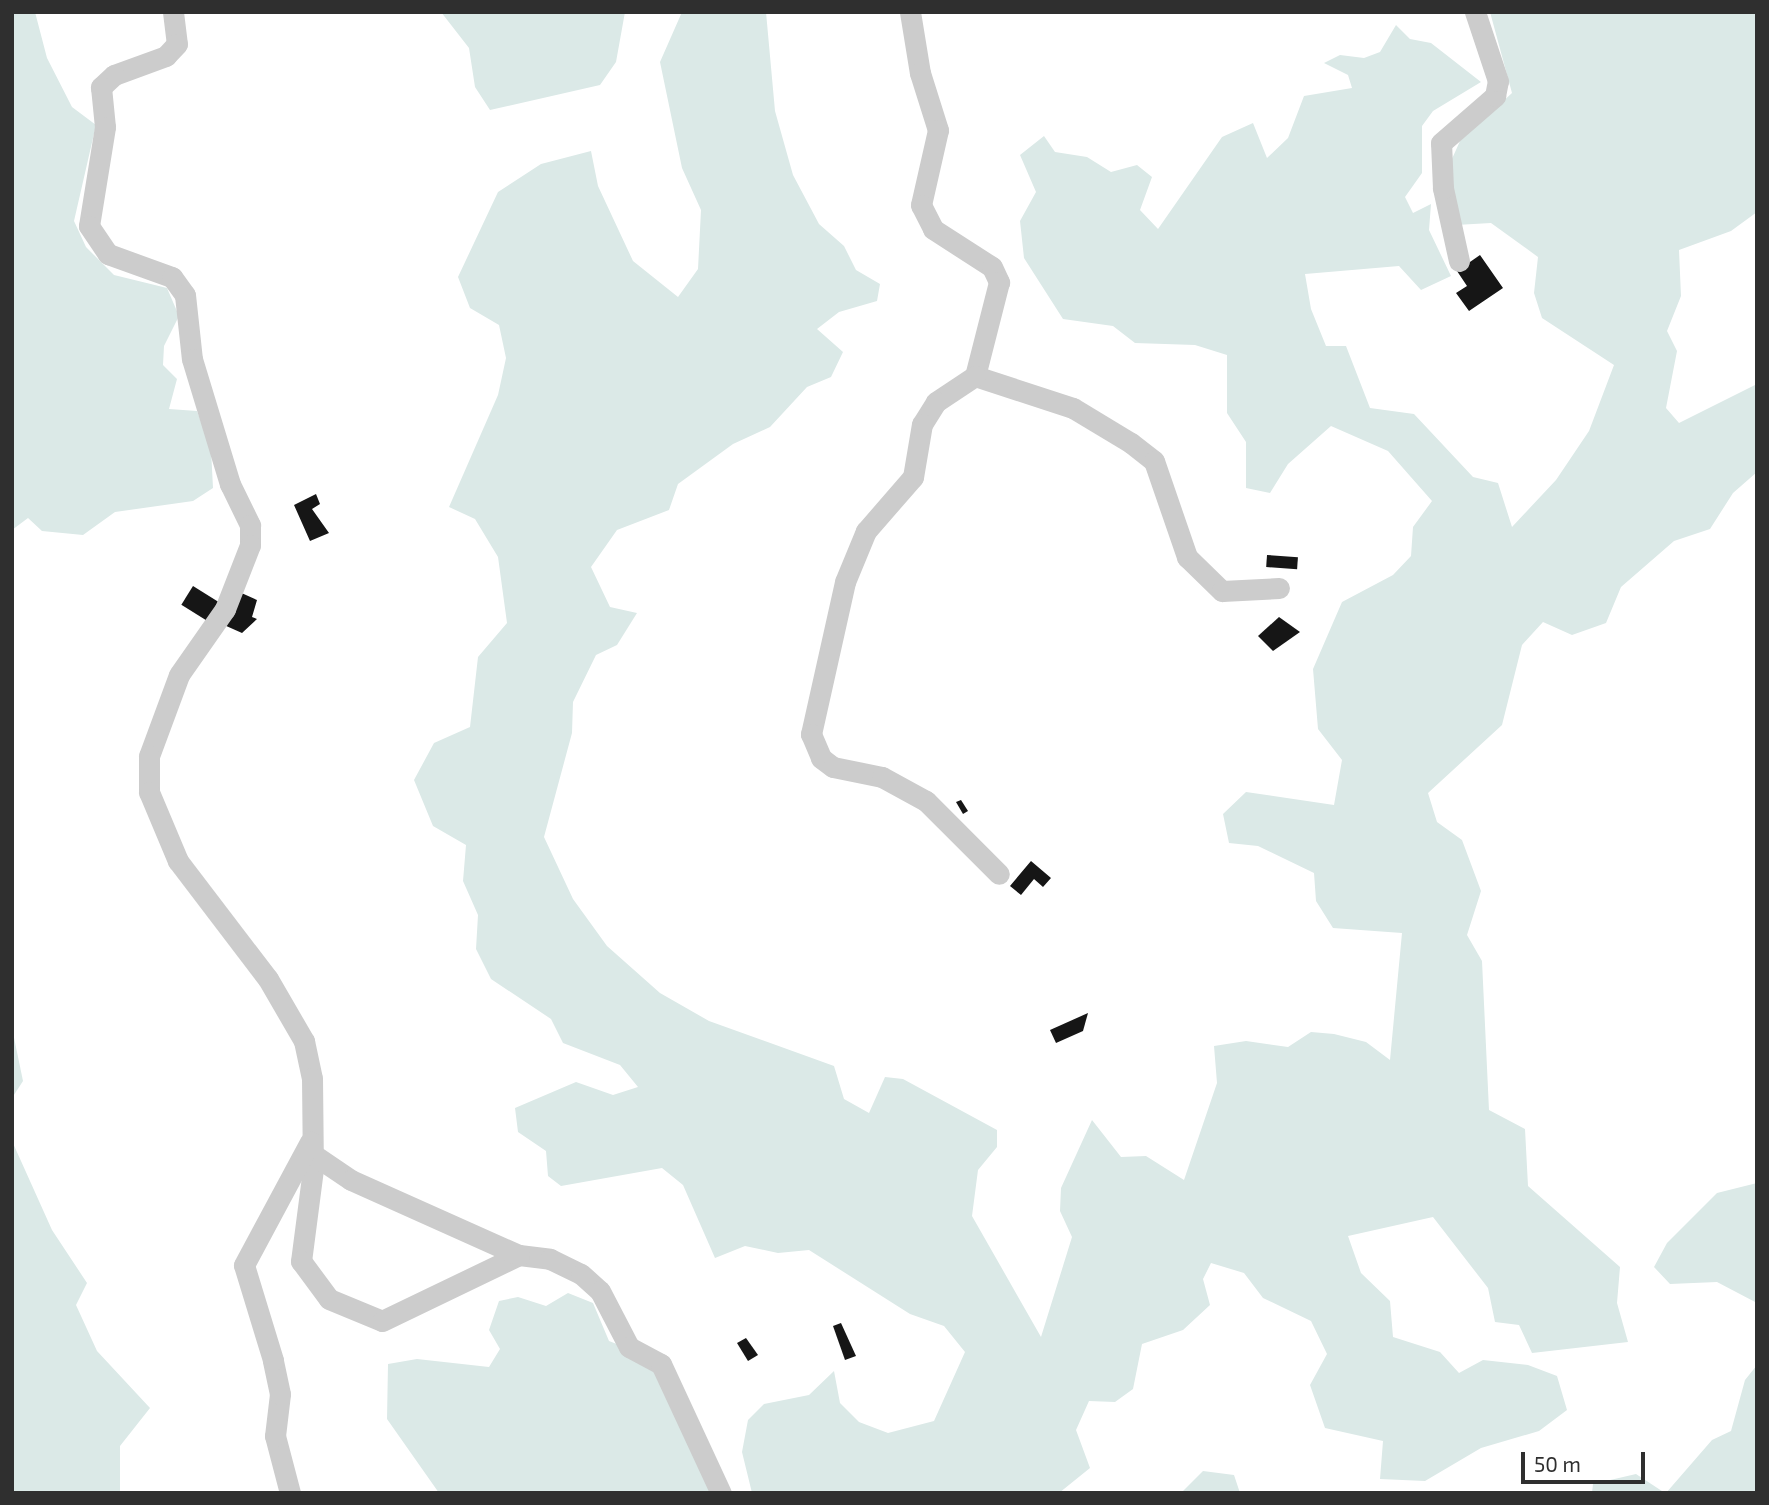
<!DOCTYPE html>
<style>
body{margin:0}
#map{position:relative;width:1769px;height:1505px;overflow:hidden;background:#fff;font-family:"Exo 2",sans-serif}
div>[style]{position:absolute}
.green>*{inset:0;background:#dbe9e7}
.building>*{inset:0;background:#161616;transform-origin:0 0}
.minor>*{height:21px;margin:-10.5px;padding:0 10.5px;transform-origin:10.5px;border-radius:10.5px;background:#ccc}
span{translate:-50% -50%;white-space:nowrap;text-align:center;line-height:1.15;-webkit-text-stroke:7px #fff;paint-order:stroke}
.frame{position:absolute;inset:0;border:14px solid #2f2f2f;pointer-events:none}
.scale{position:absolute;left:1521px;top:1452px;width:124px;height:32px;box-sizing:border-box;border:4px solid #2f2f2f;border-top:0;padding-left:9px;font-size:21px;line-height:24px;white-space:nowrap;color:#2f2f2f;-webkit-text-stroke:5px #fff;paint-order:stroke}
</style>
<div id="map">
<div class="green">
<i style="clip-path:polygon(12px 12px,35px 12px,47px 58px,72px 107px,96px 125px,74px 221px,86px 247px,114px 275px,167px 288px,179px 316px,164px 346px,163px 365px,177px 379px,169px 409px,197px 411px,211px 449px,213px 488px,193px 501px,115px 512px,83px 535px,42px 531px,28px 518px,12px 530px)"></i>
<i style="clip-path:polygon(441px 12px,625px 12px,616px 62px,600px 85px,490px 110px,475px 87px,469px 48px)"></i>
<i style="clip-path:polygon(682px 12px,766px 12px,775px 111px,793px 175px,819px 224px,844px 246px,856px 270px,880px 284px,877px 301px,839px 312px,817px 329px,843px 352px,831px 377px,807px 387px,770px 427px,733px 444px,678px 484px,669px 510px,617px 530px,591px 567px,610px 607px,637px 613px,617px 645px,596px 655px,573px 702px,572px 733px,544px 837px,573px 899px,607px 946px,660px 993px,709px 1021px,834px 1066px,844px 1099px,869px 1113px,885px 1077px,903px 1079px,997px 1130px,997px 1147px,978px 1170px,972px 1216px,1041px 1337px,1072px 1237px,1060px 1211px,1061px 1188px,1092px 1120px,1121px 1157px,1146px 1156px,1184px 1180px,1217px 1083px,1214px 1046px,1246px 1041px,1288px 1047px,1311px 1032px,1334px 1034px,1366px 1042px,1390px 1060px,1402px 933px,1333px 928px,1316px 901px,1314px 873px,1258px 846px,1229px 843px,1223px 814px,1246px 792px,1334px 805px,1342px 760px,1318px 729px,1313px 669px,1342px 602px,1393px 575px,1411px 556px,1413px 527px,1432px 501px,1388px 451px,1331px 426px,1288px 464px,1270px 493px,1246px 488px,1246px 442px,1227px 413px,1227px 355px,1195px 345px,1135px 343px,1113px 326px,1063px 319px,1024px 258px,1020px 221px,1036px 192px,1020px 155px,1044px 136px,1055px 152px,1087px 157px,1111px 172px,1137px 165px,1152px 177px,1140px 210px,1158px 229px,1222px 137px,1253px 123px,1267px 158px,1288px 138px,1304px 96px,1352px 88px,1348px 75px,1324px 63px,1340px 55px,1364px 58px,1380px 52px,1396px 25px,1410px 39px,1431px 43px,1481px 82px,1433px 111px,1422px 126px,1422px 173px,1405px 197px,1413px 213px,1431px 204px,1429px 230px,1451px 276px,1421px 290px,1399px 266px,1305px 274px,1311px 309px,1326px 346px,1346px 346px,1370px 408px,1414px 414px,1473px 477px,1498px 483px,1512px 527px,1556px 480px,1589px 431px,1614px 365px,1542px 318px,1534px 293px,1538px 257px,1491px 223px,1456px 225px,1447px 170px,1460px 141px,1512px 93px,1490px 12px,1757px 12px,1757px 212px,1731px 231px,1679px 250px,1681px 296px,1667px 331px,1677px 351px,1666px 408px,1679px 423px,1757px 384px,1757px 472px,1733px 493px,1710px 529px,1674px 541px,1621px 587px,1606px 623px,1572px 635px,1543px 622px,1522px 645px,1502px 725px,1428px 793px,1437px 822px,1462px 840px,1481px 891px,1467px 935px,1482px 961px,1489px 1110px,1525px 1129px,1528px 1186px,1620px 1267px,1617px 1303px,1628px 1342px,1532px 1353px,1519px 1325px,1495px 1322px,1488px 1288px,1433px 1217px,1348px 1236px,1361px 1273px,1390px 1301px,1393px 1337px,1440px 1352px,1459px 1373px,1483px 1360px,1528px 1365px,1557px 1376px,1567px 1410px,1539px 1431px,1481px 1448px,1425px 1481px,1380px 1479px,1383px 1441px,1325px 1428px,1310px 1385px,1327px 1354px,1311px 1321px,1263px 1298px,1244px 1273px,1211px 1263px,1203px 1279px,1210px 1305px,1183px 1330px,1142px 1344px,1133px 1389px,1115px 1402px,1089px 1401px,1076px 1430px,1090px 1468px,1059px 1493px,752px 1493px,742px 1452px,748px 1420px,764px 1404px,809px 1395px,834px 1371px,840px 1403px,859px 1422px,888px 1433px,934px 1421px,965px 1352px,944px 1326px,910px 1314px,809px 1250px,778px 1253px,745px 1246px,715px 1258px,683px 1185px,662px 1168px,561px 1186px,548px 1176px,546px 1151px,518px 1132px,515px 1108px,576px 1082px,613px 1095px,638px 1087px,620px 1065px,563px 1043px,551px 1019px,491px 979px,476px 949px,478px 915px,463px 881px,466px 845px,433px 826px,414px 780px,434px 743px,470px 727px,478px 657px,507px 623px,498px 557px,475px 519px,449px 507px,498px 395px,506px 358px,499px 325px,470px 308px,458px 277px,498px 192px,541px 164px,591px 151px,598px 186px,633px 261px,678px 297px,698px 269px,701px 210px,682px 168px,660px 62px)"></i>
<i style="clip-path:polygon(12px 1028px,23px 1081px,12px 1098px)"></i>
<i style="clip-path:polygon(12px 1141px,52px 1230px,87px 1283px,76px 1305px,97px 1351px,150px 1408px,120px 1446px,120px 1493px,12px 1493px)"></i>
<i style="clip-path:polygon(1757px 1183px,1757px 1303px,1717px 1282px,1670px 1284px,1654px 1267px,1667px 1243px,1717px 1193px)"></i>
<i style="clip-path:polygon(568px 1293px,593px 1303px,609px 1341px,660px 1361px,717px 1493px,439px 1493px,387px 1419px,388px 1364px,417px 1359px,489px 1367px,500px 1349px,489px 1330px,499px 1301px,518px 1297px,546px 1306px)"></i>
<i style="clip-path:polygon(1757px 1365px,1757px 1493px,1666px 1493px,1712px 1440px,1731px 1431px,1745px 1380px)"></i>
<i style="clip-path:polygon(1203px 1471px,1234px 1475px,1240px 1493px,1181px 1493px)"></i>
<i style="clip-path:polygon(1636px 1474px,1665px 1493px,1592px 1493px,1593px 1484px)"></i>
</div>
<div class="building">
<i style="clip-path:polygon(1480px 255px,1503px 288px,1469px 311px,1456px 293px,1467px 286px,1457px 271px)"></i>
<i style="clip-path:polygon(316px 494px,320px 504px,312px 509px,329px 533px,310px 541px,294px 505px)"></i>
<i style="left:1267px;top:555px;width:31px;height:12px;rotate:4deg"></i>
<i style="left:193px;top:586px;width:34px;height:22px;rotate:32deg"></i>
<i style="clip-path:polygon(237px 591px,257px 600px,252px 617px,257px 619px,242px 633px,224px 625px)"></i>
<i style="clip-path:polygon(1279px 617px,1300px 632px,1273px 651px,1258px 636px)"></i>
<i style="clip-path:polygon(961px 800px,968px 811px,963px 814px,956px 802px)"></i>
<i style="clip-path:polygon(1031px 861px,1051px 878px,1043px 887px,1034px 879px,1021px 895px,1010px 886px)"></i>
<i style="clip-path:polygon(1088px 1013px,1083px 1031px,1056px 1043px,1050px 1030px)"></i>
<i style="clip-path:polygon(841px 1323px,856px 1356px,845px 1360px,833px 1326px)"></i>
<i style="clip-path:polygon(746px 1338px,758px 1355px,748px 1361px,737px 1343px)"></i>
</div>
<div class="minor">
<i style="left:173px;top:12px;width:32px;rotate:83deg"></i>
<i style="left:177px;top:44px;width:16px;rotate:133deg"></i>
<i style="left:166px;top:56px;width:55px;rotate:159.9deg"></i>
<i style="left:114px;top:75px;width:18px;rotate:137deg"></i>
<i style="left:101px;top:87px;width:40px;rotate:84.3deg"></i>
<i style="left:105px;top:127px;width:100px;rotate:99.2deg"></i>
<i style="left:89px;top:226px;width:34px;rotate:56deg"></i>
<i style="left:108px;top:254px;width:68px;rotate:19.8deg"></i>
<i style="left:172px;top:277px;width:22px;rotate:54deg"></i>
<i style="left:185px;top:295px;width:64px;rotate:83.8deg"></i>
<i style="left:192px;top:359px;width:131px;rotate:73.1deg"></i>
<i style="left:230px;top:484px;width:46px;rotate:64deg"></i>
<i style="left:250px;top:525px;width:20px;rotate:90deg"></i>
<i style="left:250px;top:545px;width:69px;rotate:111.3deg"></i>
<i style="left:225px;top:609px;width:80px;rotate:124.9deg"></i>
<i style="left:179px;top:675px;width:86px;rotate:110.3deg"></i>
<i style="left:149px;top:756px;width:36px;rotate:90deg"></i>
<i style="left:149px;top:792px;width:75px;rotate:67.2deg"></i>
<i style="left:178px;top:861px;width:148px;rotate:52.7deg"></i>
<i style="left:268px;top:979px;width:72px;rotate:59.9deg"></i>
<i style="left:304px;top:1041px;width:38px;rotate:78deg"></i>
<i style="left:312px;top:1078px;width:91px;rotate:89.4deg"></i>
<i style="left:313px;top:1169px;width:93px;rotate:97.4deg"></i>
<i style="left:301px;top:1261px;width:47px;rotate:53.6deg"></i>
<i style="left:329px;top:1299px;width:57px;rotate:22.5deg"></i>
<i style="left:382px;top:1321px;width:152px;rotate:-25.7deg"></i>
<i style="left:519px;top:1255px;width:31px;rotate:7deg"></i>
<i style="left:550px;top:1259px;width:34px;rotate:26deg"></i>
<i style="left:581px;top:1274px;width:25px;rotate:42deg"></i>
<i style="left:600px;top:1291px;width:63px;rotate:62.6deg"></i>
<i style="left:629px;top:1347px;width:36px;rotate:28deg"></i>
<i style="left:661px;top:1364px;width:142px;rotate:65.1deg"></i>
<i style="left:910px;top:12px;width:62px;rotate:80.7deg"></i>
<i style="left:920px;top:73px;width:60px;rotate:72.5deg"></i>
<i style="left:938px;top:130px;width:77px;rotate:102.8deg"></i>
<i style="left:921px;top:205px;width:27px;rotate:63deg"></i>
<i style="left:933px;top:229px;width:70px;rotate:32.8deg"></i>
<i style="left:992px;top:267px;width:17px;rotate:65deg"></i>
<i style="left:999px;top:282px;width:97px;rotate:104.3deg"></i>
<i style="left:975px;top:376px;width:103px;rotate:18.1deg"></i>
<i style="left:1073px;top:408px;width:68px;rotate:31.1deg"></i>
<i style="left:1131px;top:443px;width:29px;rotate:38deg"></i>
<i style="left:1154px;top:461px;width:102px;rotate:71deg"></i>
<i style="left:1187px;top:557px;width:49px;rotate:44.2deg"></i>
<i style="left:1222px;top:591px;width:57px;rotate:-3deg"></i>
<i style="left:1459px;top:261px;width:75px;rotate:-102.4deg"></i>
<i style="left:1443px;top:188px;width:45px;rotate:-92.5deg"></i>
<i style="left:1441px;top:143px;width:72px;rotate:-41deg"></i>
<i style="left:1495px;top:96px;width:15px;rotate:-79deg"></i>
<i style="left:1498px;top:81px;width:73px;rotate:-108.4deg"></i>
<i style="left:975px;top:376px;width:47px;rotate:146.3deg"></i>
<i style="left:936px;top:402px;width:26px;rotate:122deg"></i>
<i style="left:922px;top:424px;width:54px;rotate:99.6deg"></i>
<i style="left:913px;top:477px;width:72px;rotate:131deg"></i>
<i style="left:866px;top:531px;width:55px;rotate:112.4deg"></i>
<i style="left:845px;top:582px;width:156px;rotate:102.6deg"></i>
<i style="left:811px;top:734px;width:26px;rotate:67deg"></i>
<i style="left:821px;top:758px;width:15px;rotate:37deg"></i>
<i style="left:833px;top:767px;width:50px;rotate:11.5deg"></i>
<i style="left:882px;top:777px;width:50px;rotate:28.6deg"></i>
<i style="left:926px;top:801px;width:103px;rotate:45deg"></i>
<i style="left:311px;top:1153px;width:48px;rotate:34deg"></i>
<i style="left:351px;top:1180px;width:184px;rotate:24.1deg"></i>
<i style="left:290px;top:1493px;width:59px;rotate:-104.7deg"></i>
<i style="left:275px;top:1436px;width:42px;rotate:-83.2deg"></i>
<i style="left:280px;top:1394px;width:35px;rotate:-102deg"></i>
<i style="left:273px;top:1360px;width:99px;rotate:-107deg"></i>
<i style="left:244px;top:1265px;width:140px;rotate:-61.8deg"></i>
</div>
<div class="frame"></div>
<div class="scale">50 m</div>
</div>
